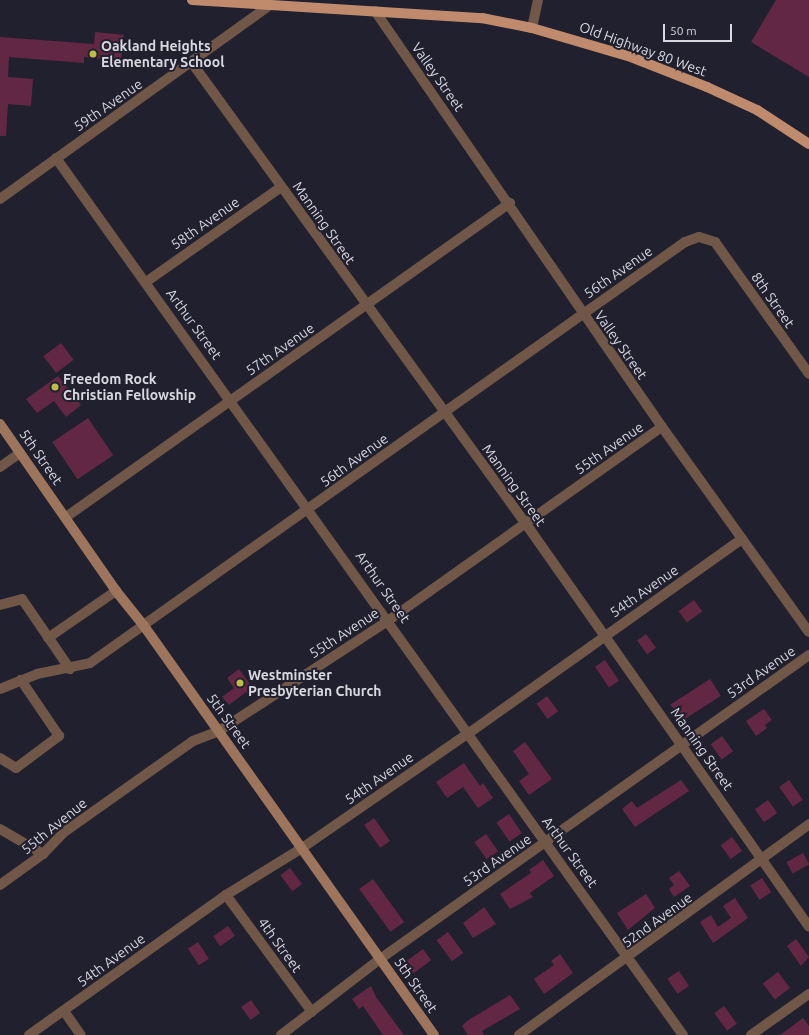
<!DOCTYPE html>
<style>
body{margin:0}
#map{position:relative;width:809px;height:1035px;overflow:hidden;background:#21202e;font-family:Ubuntu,sans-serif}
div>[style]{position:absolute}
.building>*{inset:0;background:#622843;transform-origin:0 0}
.street>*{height:10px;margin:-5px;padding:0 5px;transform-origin:5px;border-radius:5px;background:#705748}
.secondary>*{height:10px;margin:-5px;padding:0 5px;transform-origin:5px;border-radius:5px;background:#9d745c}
.primary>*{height:10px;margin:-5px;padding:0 5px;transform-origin:5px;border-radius:5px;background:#bf8b6c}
.dots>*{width:11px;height:11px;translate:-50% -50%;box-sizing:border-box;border:2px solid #21202e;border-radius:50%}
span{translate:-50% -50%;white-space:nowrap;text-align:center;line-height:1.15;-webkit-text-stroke:4px #21202e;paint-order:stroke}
.poi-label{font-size:14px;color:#d8d8e1;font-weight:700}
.left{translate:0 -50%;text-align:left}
.street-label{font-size:14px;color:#d8d8e1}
.scale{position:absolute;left:663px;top:24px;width:69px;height:18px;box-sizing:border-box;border:2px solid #d8d8e1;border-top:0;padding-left:5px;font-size:12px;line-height:14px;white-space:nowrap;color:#d8d8e1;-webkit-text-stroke:3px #21202e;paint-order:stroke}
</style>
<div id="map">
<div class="building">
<i style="clip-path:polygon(776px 0,809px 0,809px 77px,751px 42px)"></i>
<i style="clip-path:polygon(95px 32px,124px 35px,121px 61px,84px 57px,84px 63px,9px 57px,8px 77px,33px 79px,31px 106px,8px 104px,6px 136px,0 136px,0 37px,94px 44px)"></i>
<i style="left:61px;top:343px;width:21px;height:22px;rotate:53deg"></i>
<i style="clip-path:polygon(58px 376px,81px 405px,66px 417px,54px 401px,37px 413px,26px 399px)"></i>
<i style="left:88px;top:418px;width:45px;height:43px;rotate:56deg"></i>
<i style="left:694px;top:600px;width:14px;height:19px;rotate:54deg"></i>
<i style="left:646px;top:634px;width:17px;height:11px;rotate:54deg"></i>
<i style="left:605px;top:660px;width:25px;height:12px;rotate:56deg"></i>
<i style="clip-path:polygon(239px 669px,255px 691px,249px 695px,246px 692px,229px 705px,222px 697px,234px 688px,227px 678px)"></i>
<i style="left:710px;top:679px;width:20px;height:47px;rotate:57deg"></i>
<i style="left:547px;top:696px;width:19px;height:13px;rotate:54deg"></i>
<i style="clip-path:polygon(764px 709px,772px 720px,765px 725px,767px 728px,756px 736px,746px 721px)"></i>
<i style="left:722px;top:736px;width:19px;height:14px;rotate:54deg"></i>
<i style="clip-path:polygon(525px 742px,552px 779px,529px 795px,519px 781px,529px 774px,513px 751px)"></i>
<i style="clip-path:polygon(464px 763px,480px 786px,483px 783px,493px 798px,478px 808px,463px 787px,447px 798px,436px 782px)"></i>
<i style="clip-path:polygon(681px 780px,689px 791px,635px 827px,622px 809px,632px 801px,637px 808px)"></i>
<i style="left:789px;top:780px;width:24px;height:12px;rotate:55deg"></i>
<i style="left:768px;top:800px;width:16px;height:16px;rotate:55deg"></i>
<i style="left:509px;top:814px;width:23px;height:15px;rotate:56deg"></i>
<i style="left:374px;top:818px;width:28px;height:12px;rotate:55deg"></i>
<i style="left:486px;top:834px;width:21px;height:14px;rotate:55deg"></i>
<i style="left:732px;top:837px;width:17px;height:14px;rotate:54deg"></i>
<i style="left:803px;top:853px;width:13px;height:19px;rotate:61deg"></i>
<i style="clip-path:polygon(543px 860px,554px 876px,530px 893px,533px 897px,510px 909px,500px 894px,531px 873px,529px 870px)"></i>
<i style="left:290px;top:868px;width:20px;height:12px;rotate:53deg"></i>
<i style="clip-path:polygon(679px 871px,690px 886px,674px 897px,669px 889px,674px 885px,669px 878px)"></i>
<i style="left:762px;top:878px;width:17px;height:14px;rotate:57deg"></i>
<i style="left:373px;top:879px;width:53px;height:17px;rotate:54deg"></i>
<i style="clip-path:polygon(646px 894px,655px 908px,628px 930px,617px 913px)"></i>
<i style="clip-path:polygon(735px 898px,748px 918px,713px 943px,700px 922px,711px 915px,718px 927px,731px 918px,723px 906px)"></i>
<i style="clip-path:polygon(484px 907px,496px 924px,473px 938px,463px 923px)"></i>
<i style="left:228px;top:926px;width:12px;height:18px;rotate:55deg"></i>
<i style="left:448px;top:932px;width:26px;height:14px;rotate:54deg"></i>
<i style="clip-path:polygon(796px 939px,809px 957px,801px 966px,787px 946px)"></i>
<i style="left:198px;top:942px;width:20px;height:12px;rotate:57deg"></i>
<i style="left:423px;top:949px;width:14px;height:22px;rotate:54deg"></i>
<i style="clip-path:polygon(560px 954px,573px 973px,544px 994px,534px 979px,554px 965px,551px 961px)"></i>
<i style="left:679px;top:971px;width:18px;height:14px;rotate:56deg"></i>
<i style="left:778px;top:972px;width:20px;height:19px;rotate:53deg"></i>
<i style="clip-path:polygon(371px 986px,376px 997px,404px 1035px,383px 1035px,363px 1006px,359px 1009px,352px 999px)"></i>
<i style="clip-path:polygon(510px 995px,520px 1009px,482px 1031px,484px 1035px,468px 1035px,462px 1026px,467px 1021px)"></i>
<i style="left:251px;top:1000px;width:16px;height:12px;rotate:55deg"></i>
<i style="left:724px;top:1006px;width:22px;height:12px;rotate:54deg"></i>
<i style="clip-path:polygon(803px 1018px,809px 1026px,809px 1035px,780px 1035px)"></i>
</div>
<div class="street">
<i style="left:375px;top:11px;width:505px;rotate:55.4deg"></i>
<i style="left:662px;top:427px;width:252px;rotate:54.4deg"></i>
<i style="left:532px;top:28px;width:29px;rotate:-78deg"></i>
<i style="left:192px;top:63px;width:569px;rotate:54.08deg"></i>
<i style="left:526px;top:524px;width:492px;rotate:54.9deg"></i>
<i style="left:56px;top:158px;width:1078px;rotate:54.44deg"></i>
<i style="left:0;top:199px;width:332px;rotate:-35.7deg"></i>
<i style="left:146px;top:282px;width:165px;rotate:-35.1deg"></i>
<i style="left:0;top:467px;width:24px;rotate:-35deg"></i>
<i style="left:66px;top:517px;width:544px;rotate:-35.27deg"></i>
<i style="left:0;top:605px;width:23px;rotate:-15deg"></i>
<i style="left:22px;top:599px;width:85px;rotate:55.6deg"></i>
<i style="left:48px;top:638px;width:83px;rotate:-34.7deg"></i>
<i style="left:0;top:689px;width:40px;rotate:-22deg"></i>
<i style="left:37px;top:674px;width:54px;rotate:-11.7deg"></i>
<i style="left:90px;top:663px;width:604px;rotate:-35.3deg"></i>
<i style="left:583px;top:314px;width:125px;rotate:-35.2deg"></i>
<i style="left:685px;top:242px;width:15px;rotate:-20deg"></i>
<i style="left:699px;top:237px;width:17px;rotate:17deg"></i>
<i style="left:715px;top:242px;width:162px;rotate:54.5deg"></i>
<i style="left:0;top:758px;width:19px;rotate:32deg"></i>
<i style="left:16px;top:768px;width:54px;rotate:-36.7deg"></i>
<i style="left:59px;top:736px;width:68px;rotate:-124.2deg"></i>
<i style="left:0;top:829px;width:50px;rotate:30.2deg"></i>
<i style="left:0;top:885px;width:53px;rotate:-35.8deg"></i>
<i style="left:43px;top:854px;width:29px;rotate:-46deg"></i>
<i style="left:63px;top:833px;width:159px;rotate:-35.3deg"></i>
<i style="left:193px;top:741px;width:28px;rotate:-21deg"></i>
<i style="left:219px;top:731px;width:203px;rotate:-33.1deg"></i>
<i style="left:389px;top:620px;width:334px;rotate:-35.3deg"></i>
<i style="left:226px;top:895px;width:145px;rotate:53.7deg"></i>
<i style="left:64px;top:1011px;width:29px;rotate:55deg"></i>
<i style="left:29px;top:1035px;width:242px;rotate:-35.4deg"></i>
<i style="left:226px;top:895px;width:89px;rotate:-31.7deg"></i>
<i style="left:302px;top:848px;width:203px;rotate:-34.6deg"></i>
<i style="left:469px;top:733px;width:335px;rotate:-35.4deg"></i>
<i style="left:281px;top:1035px;width:125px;rotate:-37.5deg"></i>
<i style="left:380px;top:959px;width:526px;rotate:-35.32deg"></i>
<i style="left:519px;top:1035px;width:359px;rotate:-36deg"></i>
<i style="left:751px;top:1035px;width:71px;rotate:-35.3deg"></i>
</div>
<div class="secondary">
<i style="left:0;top:424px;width:203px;rotate:55.2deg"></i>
<i style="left:116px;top:591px;width:45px;rotate:51.3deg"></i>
<i style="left:144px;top:626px;width:501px;rotate:54.66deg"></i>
</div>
<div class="primary">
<i style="left:192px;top:0;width:291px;rotate:3.6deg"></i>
<i style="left:482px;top:18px;width:51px;rotate:11.3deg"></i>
<i style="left:532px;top:28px;width:103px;rotate:16.3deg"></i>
<i style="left:631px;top:57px;width:82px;rotate:21.5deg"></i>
<i style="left:707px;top:87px;width:55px;rotate:24.7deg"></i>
<i style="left:757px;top:110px;width:62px;rotate:33.2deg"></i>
</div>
<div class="dots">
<i style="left:93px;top:54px;background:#bebf42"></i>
<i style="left:55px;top:387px;background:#bebf42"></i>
<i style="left:240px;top:683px;background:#bebf42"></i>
</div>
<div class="poi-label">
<span class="left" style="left:101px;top:54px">Oakland Heights<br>Elementary School</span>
<span class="left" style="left:63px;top:387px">Freedom Rock<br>Christian Fellowship</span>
<span class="left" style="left:248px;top:683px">Westminster<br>Presbyterian Church</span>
</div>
<div class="street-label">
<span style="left:643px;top:49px;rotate:20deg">Old Highway 80 West</span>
<span style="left:438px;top:77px;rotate:55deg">Valley Street</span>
<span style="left:108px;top:105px;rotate:-35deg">59th Avenue</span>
<span style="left:205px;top:223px;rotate:-35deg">58th Avenue</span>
<span style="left:324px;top:223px;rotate:55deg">Manning Street</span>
<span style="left:618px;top:272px;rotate:-35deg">56th Avenue</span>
<span style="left:773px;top:300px;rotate:55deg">8th Street</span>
<span style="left:194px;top:324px;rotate:54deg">Arthur Street</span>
<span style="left:621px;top:345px;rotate:55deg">Valley Street</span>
<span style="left:280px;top:349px;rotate:-35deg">57th Avenue</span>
<span style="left:609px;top:448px;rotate:-35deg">55th Avenue</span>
<span style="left:41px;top:457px;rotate:55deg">5th Street</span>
<span style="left:354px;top:460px;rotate:-36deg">56th Avenue</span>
<span style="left:514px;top:485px;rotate:54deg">Manning Street</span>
<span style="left:383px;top:587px;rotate:55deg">Arthur Street</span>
<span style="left:644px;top:591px;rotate:-35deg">54th Avenue</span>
<span style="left:344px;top:633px;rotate:-33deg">55th Avenue</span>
<span style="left:761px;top:672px;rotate:-35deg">53rd Avenue</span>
<span style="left:229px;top:721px;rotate:54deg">5th Street</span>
<span style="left:702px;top:749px;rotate:55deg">Manning Street</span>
<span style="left:379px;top:778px;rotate:-35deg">54th Avenue</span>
<span style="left:54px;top:826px;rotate:-39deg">55th Avenue</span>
<span style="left:570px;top:852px;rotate:54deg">Arthur Street</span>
<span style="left:497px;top:860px;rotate:-35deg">53rd Avenue</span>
<span style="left:657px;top:920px;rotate:-36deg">52nd Avenue</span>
<span style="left:280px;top:945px;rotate:54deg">4th Street</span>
<span style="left:111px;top:960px;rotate:-36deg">54th Avenue</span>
<span style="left:416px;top:985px;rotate:55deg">5th Street</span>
</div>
<div class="scale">50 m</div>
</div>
